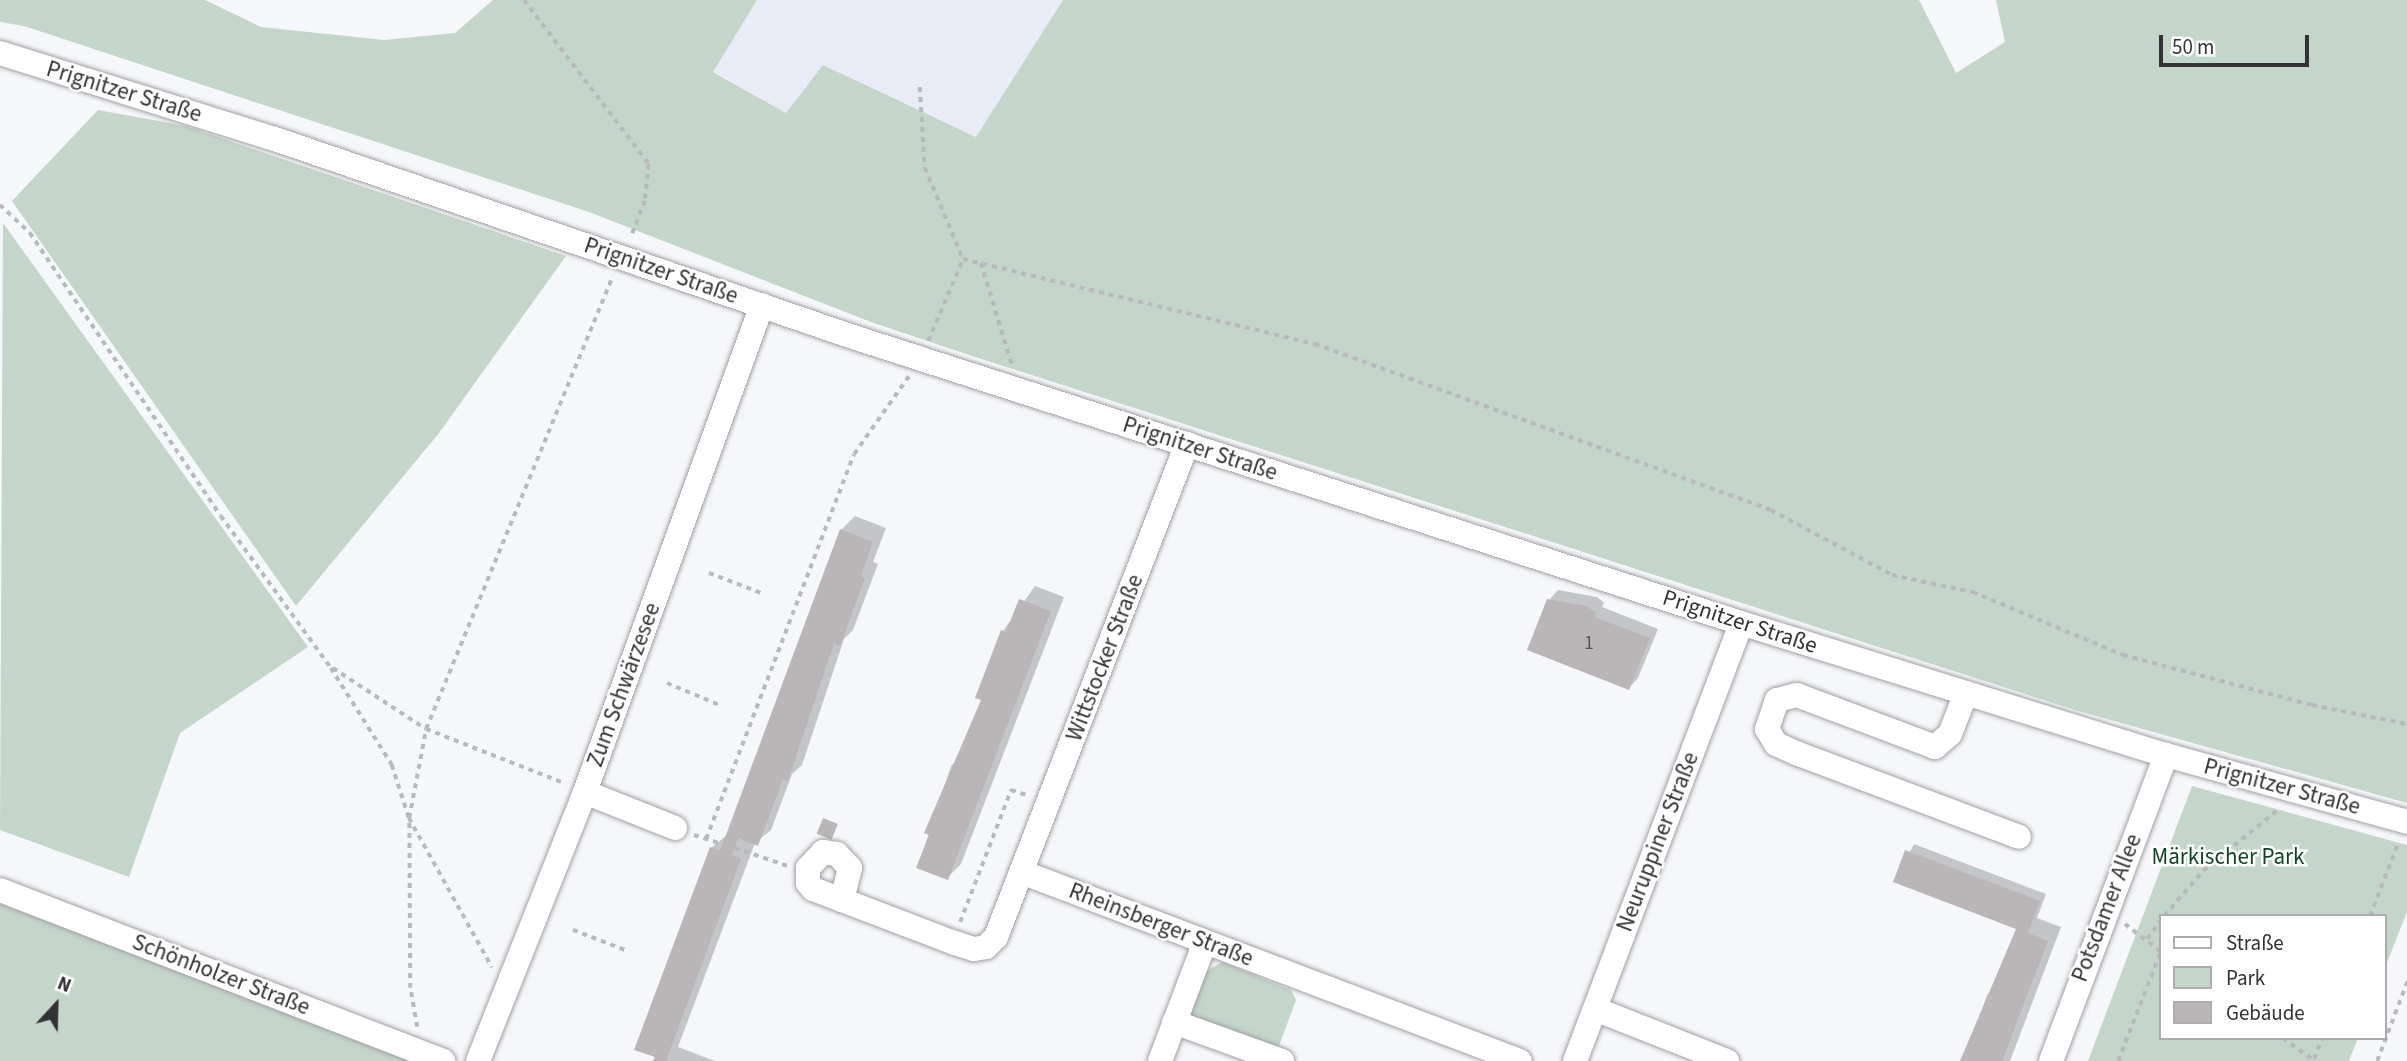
<!DOCTYPE html>
<meta charset="utf-8">
<style>
body{margin:0}
#map{position:relative;width:2407px;height:1061px;overflow:hidden;background:#f6f7fa;font-family:"Source Sans 3",sans-serif}
div>[style]{position:absolute}
.built>*{inset:0;background:#e9ebf6}
.green>*{inset:0;background:#c3d6c9}
.shadow>*{inset:0;background:#0003}
.building>*{inset:0;background:#bab6b8;transform-origin:0 0}
.path>*{height:3.5px;margin-top:-1.75px;transform-origin:0;background:repeating-linear-gradient(90deg,#b8b9bc 0 5px,transparent 0 10px)}
.roads{filter:drop-shadow(0 0 2px #9fa0a3) drop-shadow(0 0 2px #9fa0a3)}
.minor>*{height:24px;margin:-12px;padding:0 12px;transform-origin:12px;border-radius:12px;background:#fff}
span{translate:-50% -50%;white-space:nowrap;text-align:center;line-height:1.15;-webkit-text-stroke:5px #fff;paint-order:stroke}
.number-label{font-size:19px;color:#555456}
.number-label span{-webkit-text-stroke-width:0}
.street-label{font-size:23px;color:#333335}
.park-label{font-size:23px;color:#124428}
.legend{position:absolute;left:2159px;top:914px;width:228px;height:126px;box-sizing:border-box;background:#fff;border:2px solid #adadae;margin:0;padding:9px 12px;list-style:none;font-size:21px;color:#333335}
.legend li{display:flex;align-items:center;gap:14px;height:35px}
.legend b{width:35px;border:2px solid #adadae}
.north{position:absolute;left:21px;top:970px;width:70px;height:70px;-webkit-text-stroke:5px #fff;paint-order:stroke;rotate:22deg;font-size:19px;font-weight:700;line-height:28px;text-align:center;color:#333335}
.north::after{content:'';display:block;margin:auto;width:24px;height:32px;background:#333335;clip-path:polygon(50% 0,100% 100%,50% 72%,0 100%)}
.scale{position:absolute;left:2159px;top:35px;width:150px;height:32px;box-sizing:border-box;border:4px solid #333335;border-top:0;padding-left:9px;font-size:21px;line-height:24px;white-space:nowrap;color:#333335;-webkit-text-stroke:5px #fff;paint-order:stroke}
</style>
<div id="map">
<div class="built">
<i style="clip-path:polygon(757px 0,1063px 0,976px 137px,823px 65px,786px 113px,713px 71px)"></i>
</div>
<div class="green">
<i style="clip-path:polygon(0 0,205px 0,261px 27px,384px 40px,455px 33px,493px 0,757px 0,713px 72px,786px 113px,823px 65px,976px 137px,1063px 0,1919px 0,1956px 73px,2005px 42px,1996px 0,2407px 0,2407px 803px,2075px 710px,966px 354px,871px 322px,589px 212px,24px 26px,0 22px)"></i>
<i style="clip-path:polygon(98px 110px,186px 126px,566px 256px,439px 433px,296px 606px,12px 201px)"></i>
<i style="clip-path:polygon(3px 223px,308px 647px,180px 733px,129px 877px,0 830px)"></i>
<i style="clip-path:polygon(2192px 786px,2407px 845px,2407px 912px,2384px 970px,2384px 916px,2160px 916px,2160px 1038px,2358px 1038px,2349px 1061px,2088px 1061px)"></i>
<i style="clip-path:polygon(0 902px,409px 1061px,0 1061px)"></i>
<i style="clip-path:polygon(1222px 962px,1291px 990px,1296px 1000px,1276px 1054px,1187px 1022px,1207px 971px)"></i>
</div>
<div class="shadow">
<i style="clip-path:polygon(855px 516px,886px 528px,873px 562px,878px 564px,853px 630px,844px 639px,802px 765px,792px 774px,771px 830px,755px 843px,678px 1047px,715px 1061px,655px 1061px,711px 848px,727px 835px,841px 530px)"></i>
<i style="clip-path:polygon(1035px 586px,1064px 597px,961px 864px,947px 878px,918px 867px,951px 766px,961px 756px,983px 699px,1003px 631px)"></i>
<i style="clip-path:polygon(1558px 590px,1597px 597px,1604px 603px,1602px 607px,1658px 629px,1638px 678px,1629px 688px,1549px 600px)"></i>
<i style="clip-path:polygon(1914px 844px,2046px 894px,2037px 918px,2061px 927px,2010px 1061px,1965px 1061px,1987px 995px,1997px 985px,2020px 928px,1895px 881px)"></i>
</div>
<div class="building">
<i style="clip-path:polygon(840px 529px,873px 542px,861px 576px,865px 578px,840px 646px,834px 644px,788px 781px,783px 779px,758px 846px,738px 838px,732px 855px,741px 859px,666px 1061px,653px 1061px,655px 1057px,634px 1050px,710px 847px,720px 851px)"></i>
<i style="clip-path:polygon(1019px 599px,1051px 611px,948px 880px,916px 868px,929px 835px,924px 833px,981px 700px,975px 698px,1001px 630px,1006px 632px)"></i>
<i style="clip-path:polygon(1547px 599px,1587px 606px,1596px 613px,1594px 617px,1650px 638px,1629px 690px,1527px 650px)"></i>
<i style="left:823px;top:818px;width:16px;height:17px;rotate:22deg"></i>
<i style="clip-path:polygon(1905px 850px,2040px 901px,2028px 933px,2048px 941px,2002px 1061px,1960px 1061px,2016px 929px,1893px 882px)"></i>
</div>
<div class="path">
<i style="left:524px;top:0;width:206px;rotate:52.7deg"></i>
<i style="left:649px;top:164px;width:37px;rotate:96deg"></i>
<i style="left:645px;top:201px;width:39px;rotate:111deg"></i>
<i style="left:920px;top:87px;width:81px;rotate:86.5deg"></i>
<i style="left:925px;top:168px;width:99px;rotate:67.3deg"></i>
<i style="left:963px;top:259px;width:362px;rotate:13.6deg"></i>
<i style="left:1315px;top:344px;width:485px;rotate:20deg"></i>
<i style="left:1771px;top:510px;width:137px;rotate:28.2deg"></i>
<i style="left:1892px;top:575px;width:83px;rotate:11.9deg"></i>
<i style="left:1973px;top:592px;width:163px;rotate:22.8deg"></i>
<i style="left:2123px;top:655px;width:196px;rotate:14.8deg"></i>
<i style="left:2312px;top:705px;width:97px;rotate:11.3deg"></i>
<i style="left:0;top:205px;width:41px;rotate:43deg"></i>
<i style="left:30px;top:233px;width:341px;rotate:56deg"></i>
<i style="left:221px;top:516px;width:188px;rotate:54.1deg"></i>
<i style="left:331px;top:668px;width:115px;rotate:57.8deg"></i>
<i style="left:392px;top:765px;width:56px;rotate:72.2deg"></i>
<i style="left:409px;top:818px;width:171px;rotate:60.9deg"></i>
<i style="left:981px;top:263px;width:107px;rotate:73.1deg"></i>
<i style="left:928px;top:341px;width:89px;rotate:-66.9deg"></i>
<i style="left:709px;top:573px;width:59px;rotate:20.9deg"></i>
<i style="left:333px;top:668px;width:111px;rotate:33.3deg"></i>
<i style="left:426px;top:729px;width:150px;rotate:21.4deg"></i>
<i style="left:667px;top:683px;width:60px;rotate:22.7deg"></i>
<i style="left:694px;top:835px;width:29px;rotate:18deg"></i>
<i style="left:706px;top:839px;width:412px;rotate:-69deg"></i>
<i style="left:854px;top:454px;width:95px;rotate:-54.8deg"></i>
<i style="left:735px;top:848px;width:56px;rotate:18.8deg"></i>
<i style="left:2164px;top:916px;width:60px;rotate:-49.1deg"></i>
<i style="left:2203px;top:871px;width:99px;rotate:-39.3deg"></i>
<i style="left:2370px;top:916px;width:78px;rotate:-69deg"></i>
<i style="left:960px;top:922px;width:142px;rotate:-68.9deg"></i>
<i style="left:1011px;top:790px;width:19px;rotate:18deg"></i>
<i style="left:2125px;top:924px;width:44px;rotate:37.6deg"></i>
<i style="left:573px;top:930px;width:59px;rotate:20.9deg"></i>
<i style="left:2147px;top:939px;width:22px;rotate:-54deg"></i>
<i style="left:417px;top:1027px;width:40px;rotate:-100deg"></i>
<i style="left:410px;top:988px;width:170px;rotate:-90.3deg"></i>
<i style="left:409px;top:818px;width:91px;rotate:-79.2deg"></i>
<i style="left:426px;top:729px;width:490px;rotate:-67.6deg"></i>
<i style="left:2283px;top:1038px;width:39px;rotate:36deg"></i>
<i style="left:2314px;top:1059px;width:22px;rotate:-69deg"></i>
<i style="left:2118px;top:1061px;width:116px;rotate:-68.7deg"></i>
<i style="left:2377px;top:1061px;width:85px;rotate:-69.2deg"></i>
</div>
<div class="roads">
<div class="minor">
<i style="left:0;top:53px;width:288px;rotate:17.4deg"></i>
<i style="left:275px;top:139px;width:605px;rotate:18.91deg"></i>
<i style="left:847px;top:335px;width:939px;rotate:17.86deg"></i>
<i style="left:1741px;top:623px;width:445px;rotate:17.3deg"></i>
<i style="left:2166px;top:755px;width:250px;rotate:15.5deg"></i>
<i style="left:1966px;top:693px;width:44px;rotate:111.3deg"></i>
<i style="left:1950px;top:734px;width:20px;rotate:139deg"></i>
<i style="left:1935px;top:747px;width:147px;rotate:-159.4deg"></i>
<i style="left:1797px;top:695px;width:21px;rotate:166deg"></i>
<i style="left:1777px;top:700px;width:31px;rotate:109deg"></i>
<i style="left:1767px;top:729px;width:17px;rotate:59deg"></i>
<i style="left:1776px;top:744px;width:22px;rotate:24deg"></i>
<i style="left:1796px;top:753px;width:238px;rotate:20.6deg"></i>
<i style="left:585px;top:792px;width:97px;rotate:21.8deg"></i>
<i style="left:1024px;top:873px;width:530px;rotate:20.76deg"></i>
<i style="left:0;top:890px;width:475px;rotate:21.1deg"></i>
<i style="left:842px;top:900px;width:33px;rotate:-76deg"></i>
<i style="left:850px;top:868px;width:19px;rotate:-133deg"></i>
<i style="left:837px;top:854px;width:14px;rotate:-172deg"></i>
<i style="left:823px;top:852px;width:22px;rotate:133deg"></i>
<i style="left:808px;top:868px;width:15px;rotate:90deg"></i>
<i style="left:808px;top:883px;width:8px;rotate:50deg"></i>
<i style="left:813px;top:889px;width:31px;rotate:21deg"></i>
<i style="left:842px;top:900px;width:118px;rotate:20.9deg"></i>
<i style="left:952px;top:942px;width:23px;rotate:18deg"></i>
<i style="left:974px;top:949px;width:12px;rotate:-9deg"></i>
<i style="left:986px;top:947px;width:14px;rotate:-45deg"></i>
<i style="left:996px;top:937px;width:529px;rotate:-68.82deg"></i>
<i style="left:1595px;top:1009px;width:142px;rotate:21.5deg"></i>
<i style="left:1174px;top:1022px;width:115px;rotate:19.9deg"></i>
<i style="left:478px;top:1061px;width:289px;rotate:-68.3deg"></i>
<i style="left:585px;top:792px;width:518px;rotate:-70.03deg"></i>
<i style="left:1160px;top:1061px;width:127px;rotate:-69.3deg"></i>
<i style="left:1575px;top:1061px;width:468px;rotate:-69.2deg"></i>
<i style="left:2051px;top:1061px;width:327px;rotate:-69.4deg"></i>
</div>
</div>
<div class="number-label">
<span style="left:1589px;top:644px">1</span>
</div>
<div class="street-label">
<span style="left:124px;top:92px;rotate:17deg">Prignitzer Straße</span>
<span style="left:661px;top:271px;rotate:19deg">Prignitzer Straße</span>
<span style="left:1200px;top:449px;rotate:18deg">Prignitzer Straße</span>
<span style="left:1740px;top:622px;rotate:18deg">Prignitzer Straße</span>
<span style="left:1105px;top:658px;rotate:-69deg">Wittstocker Straße</span>
<span style="left:624px;top:685px;rotate:-70deg">Zum Schwärzesee</span>
<span style="left:2282px;top:787px;rotate:15deg">Prignitzer Straße</span>
<span style="left:1658px;top:842px;rotate:-69deg">Neuruppiner Straße</span>
<span style="left:2107px;top:908px;rotate:-69deg">Potsdamer Allee</span>
<span style="left:1161px;top:925px;rotate:21deg">Rheinsberger Straße</span>
<span style="left:221px;top:975px;rotate:21deg">Schönholzer Straße</span>
</div>
<div class="park-label">
<span style="left:2228px;top:857px">Märkischer Park</span>
</div>
<ul class="legend">
<li><b style="height:9px;background:#fff"></b>Straße</li>
<li><b style="height:19px;background:#c3d6c9"></b>Park</li>
<li><b style="height:19px;background:#bab6b8"></b>Gebäude</li>
</ul>
<div class="north">N</div>
<div class="scale">50 m</div>
</div>
